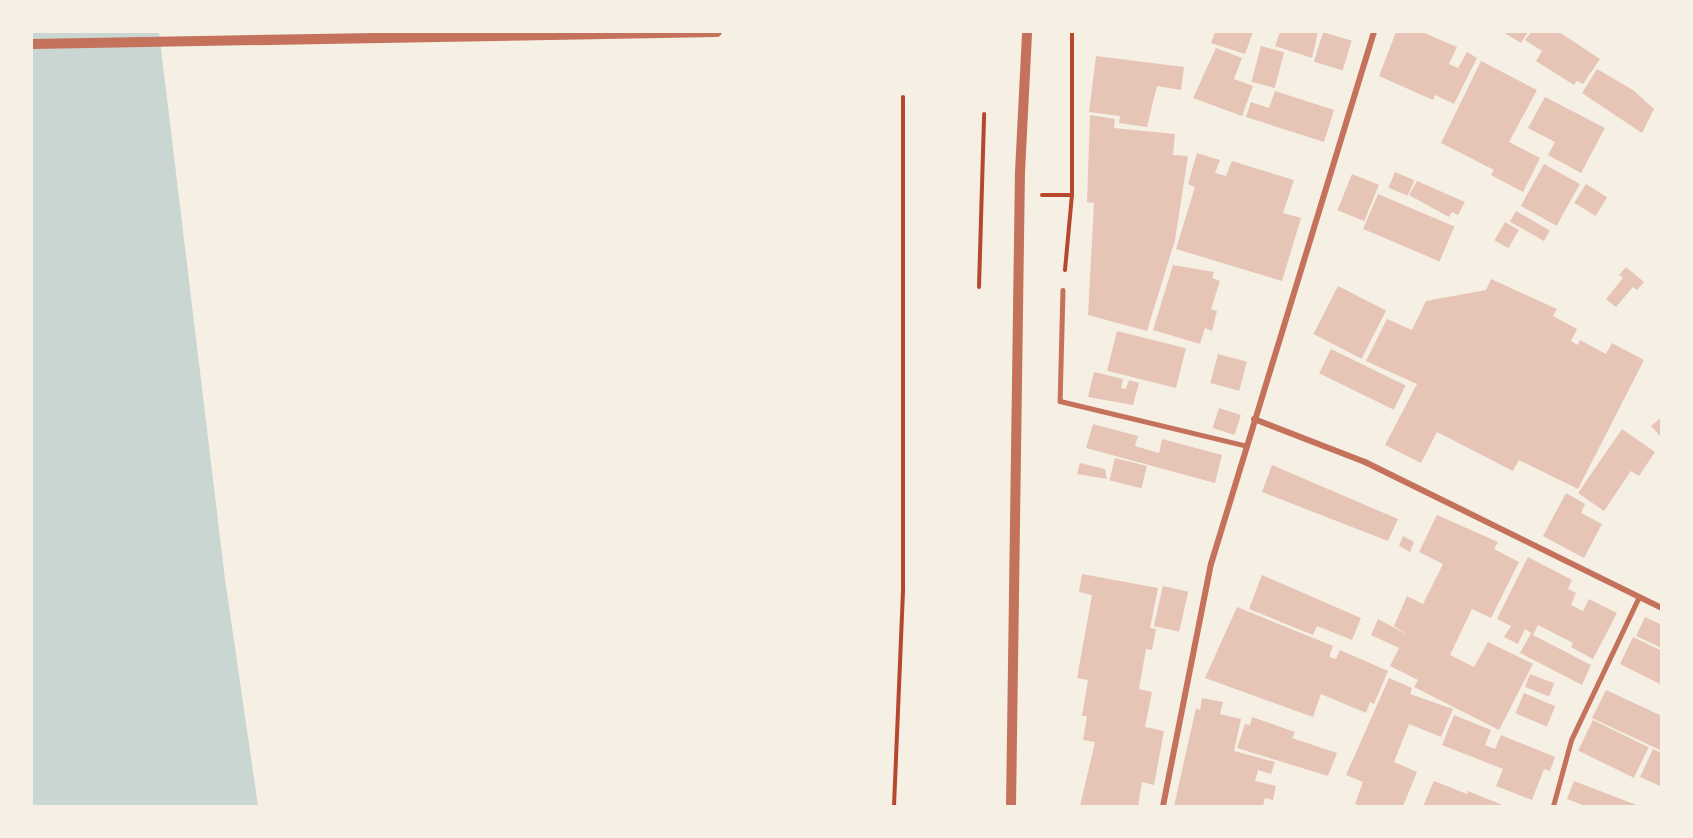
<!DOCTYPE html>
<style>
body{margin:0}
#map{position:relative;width:1693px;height:838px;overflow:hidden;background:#f6efe4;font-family:Lora,serif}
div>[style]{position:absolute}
.water>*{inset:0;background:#c9d6d2}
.building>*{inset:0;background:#e6c5b7;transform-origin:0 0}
.path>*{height:4px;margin:-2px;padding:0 2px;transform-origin:2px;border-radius:2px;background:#b5482f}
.service>*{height:4.5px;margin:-2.25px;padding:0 2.25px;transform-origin:2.25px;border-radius:2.25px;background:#c5725c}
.minor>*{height:6px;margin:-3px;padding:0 3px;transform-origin:3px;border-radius:3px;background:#c5725c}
.tertiary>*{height:10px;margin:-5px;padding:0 5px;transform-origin:5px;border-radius:5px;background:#c5725c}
span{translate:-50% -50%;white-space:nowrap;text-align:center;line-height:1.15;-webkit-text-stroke:6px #f6efe4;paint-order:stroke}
.frame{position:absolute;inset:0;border:33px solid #f6efe4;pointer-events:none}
</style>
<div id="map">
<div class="water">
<i style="clip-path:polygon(32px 32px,159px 32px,225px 579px,258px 806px,32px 806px)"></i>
</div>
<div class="building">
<i style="clip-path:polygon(1215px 32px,1253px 32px,1245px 54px,1211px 43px)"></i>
<i style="clip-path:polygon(1280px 32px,1318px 32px,1312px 58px,1275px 46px)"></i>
<i style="left:1323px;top:32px;width:30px;height:31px;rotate:17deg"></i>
<i style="clip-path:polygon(1396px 32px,1422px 32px,1457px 47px,1449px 64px,1458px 68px,1467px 52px,1477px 58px,1454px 104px,1435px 95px,1433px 100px,1379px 76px)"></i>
<i style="clip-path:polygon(1503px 32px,1528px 32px,1521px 43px)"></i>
<i style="clip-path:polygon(1531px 32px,1559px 32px,1600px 59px,1583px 84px,1577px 81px,1574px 85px,1536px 61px,1542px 51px,1525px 40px)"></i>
<i style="left:1261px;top:46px;width:24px;height:37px;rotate:15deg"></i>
<i style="clip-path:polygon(1216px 48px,1242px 58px,1234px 79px,1253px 86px,1242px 116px,1193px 98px)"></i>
<i style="clip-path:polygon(1096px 56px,1184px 67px,1181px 90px,1157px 86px,1147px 127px,1119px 123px,1120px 116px,1089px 112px)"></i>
<i style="clip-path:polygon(1481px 61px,1537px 90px,1509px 142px,1540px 158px,1523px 192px,1491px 175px,1494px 170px,1441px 143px)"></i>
<i style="clip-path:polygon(1597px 69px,1633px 90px,1654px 109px,1642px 133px,1582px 93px)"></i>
<i style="clip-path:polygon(1275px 91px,1334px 110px,1324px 142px,1246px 117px,1251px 102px,1269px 108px)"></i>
<i style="clip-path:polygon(1545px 97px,1605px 128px,1581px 173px,1548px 155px,1555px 142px,1528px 128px)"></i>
<i style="clip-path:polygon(1090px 115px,1115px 119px,1114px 128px,1175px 134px,1173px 155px,1188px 156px,1175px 240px,1147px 331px,1088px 315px,1094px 203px,1087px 202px)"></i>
<i style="clip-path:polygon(1197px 153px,1220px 160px,1215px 173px,1226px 176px,1232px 161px,1294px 180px,1283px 213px,1301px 218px,1282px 281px,1176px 249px,1195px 187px,1188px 184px)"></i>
<i style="left:1544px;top:164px;width:41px;height:48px;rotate:29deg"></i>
<i style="left:1395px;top:172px;width:21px;height:17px;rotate:23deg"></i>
<i style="left:1352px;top:174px;width:29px;height:39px;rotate:22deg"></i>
<i style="clip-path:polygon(1417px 181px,1465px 202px,1458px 215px,1452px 212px,1449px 217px,1409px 195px)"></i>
<i style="left:1586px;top:184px;width:25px;height:22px;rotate:32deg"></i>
<i style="left:1378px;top:194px;width:83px;height:38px;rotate:23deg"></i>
<i style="left:1516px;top:211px;width:39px;height:12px;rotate:30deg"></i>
<i style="left:1505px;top:222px;width:16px;height:21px;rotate:30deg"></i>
<i style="clip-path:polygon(1173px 265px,1214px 272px,1212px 278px,1220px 281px,1211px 309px,1217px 311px,1212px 331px,1205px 328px,1200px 344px,1153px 330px)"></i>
<i style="clip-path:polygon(1626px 267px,1644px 282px,1637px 290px,1633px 287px,1616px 307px,1606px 299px,1623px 278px,1619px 275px)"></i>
<i style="clip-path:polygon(1491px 279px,1557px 309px,1553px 316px,1577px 329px,1571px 341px,1578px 345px,1580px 340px,1606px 354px,1612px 343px,1644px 360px,1578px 489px,1519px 460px,1513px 471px,1437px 432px,1421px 463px,1385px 445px,1417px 384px,1366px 361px,1387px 319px,1412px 330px,1426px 301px,1486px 290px)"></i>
<i style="left:1338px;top:286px;width:54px;height:54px;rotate:27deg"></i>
<i style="left:1117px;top:331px;width:71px;height:41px;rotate:14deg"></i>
<i style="left:1331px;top:349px;width:83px;height:27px;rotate:26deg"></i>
<i style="left:1218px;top:354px;width:30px;height:30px;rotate:15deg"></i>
<i style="clip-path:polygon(1094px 372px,1123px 379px,1121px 388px,1126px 389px,1129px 380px,1139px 383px,1133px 405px,1088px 397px)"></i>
<i style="left:1219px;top:408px;width:23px;height:21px;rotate:18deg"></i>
<i style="clip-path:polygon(1662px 417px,1662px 438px,1651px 426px)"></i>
<i style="clip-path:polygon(1093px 424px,1138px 436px,1135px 446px,1159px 453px,1162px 439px,1222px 455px,1215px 483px,1086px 448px)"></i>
<i style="clip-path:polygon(1622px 429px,1655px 452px,1639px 476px,1631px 471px,1604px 511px,1578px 493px)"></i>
<i style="left:1115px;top:458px;width:33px;height:23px;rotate:14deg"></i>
<i style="clip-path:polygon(1080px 463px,1105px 469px,1107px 479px,1077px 474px)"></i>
<i style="clip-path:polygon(1272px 465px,1398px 519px,1388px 541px,1262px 492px)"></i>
<i style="clip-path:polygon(1566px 493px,1585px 504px,1581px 513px,1602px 524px,1584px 558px,1543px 536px)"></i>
<i style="clip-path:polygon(1437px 515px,1498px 542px,1494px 549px,1519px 562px,1491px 618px,1472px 609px,1450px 655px,1474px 667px,1488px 642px,1533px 664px,1499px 730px,1414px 687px,1418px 680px,1390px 666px,1399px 648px,1371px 635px,1378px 619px,1408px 635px,1394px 626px,1407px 596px,1423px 604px,1443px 564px,1419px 552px)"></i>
<i style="clip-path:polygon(1403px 536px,1414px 542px,1410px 552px,1399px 546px)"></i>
<i style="clip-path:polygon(1528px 557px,1572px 580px,1568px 589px,1576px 593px,1571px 605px,1583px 611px,1589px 599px,1617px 613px,1593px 659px,1571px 647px,1573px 643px,1538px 625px,1533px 635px,1591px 665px,1582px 685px,1520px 653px,1531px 633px,1525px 629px,1518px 644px,1504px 637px,1511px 626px,1497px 619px)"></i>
<i style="clip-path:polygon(1082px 574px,1158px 588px,1150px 628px,1156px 629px,1152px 650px,1146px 649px,1139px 689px,1152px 692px,1145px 727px,1164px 731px,1154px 785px,1142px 782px,1138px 806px,1080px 806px,1095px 742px,1083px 740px,1087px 716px,1082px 716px,1088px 680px,1077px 678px,1092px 595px,1079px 592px)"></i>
<i style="clip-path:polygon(1262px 575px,1361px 618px,1352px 640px,1317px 626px,1313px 635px,1249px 609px)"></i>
<i style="left:1163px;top:586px;width:26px;height:41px;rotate:13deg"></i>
<i style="clip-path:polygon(1237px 607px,1333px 646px,1329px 657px,1336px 659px,1340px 650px,1388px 671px,1374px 704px,1370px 702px,1366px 713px,1321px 694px,1313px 717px,1205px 678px)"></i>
<i style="clip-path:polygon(1645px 617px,1662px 625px,1662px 648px,1636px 636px)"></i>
<i style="clip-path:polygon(1633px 637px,1662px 651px,1662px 685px,1620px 664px)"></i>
<i style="left:1530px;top:674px;width:26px;height:14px;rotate:21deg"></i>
<i style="clip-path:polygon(1389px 678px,1412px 688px,1410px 694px,1453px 709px,1441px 737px,1409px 724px,1394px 762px,1417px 772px,1403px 806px,1361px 806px,1355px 804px,1363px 782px,1346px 775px)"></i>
<i style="clip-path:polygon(1606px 690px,1662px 716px,1662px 751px,1592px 718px)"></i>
<i style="left:1524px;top:693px;width:34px;height:22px;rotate:23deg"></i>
<i style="clip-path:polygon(1202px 698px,1223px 702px,1220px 714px,1241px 719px,1234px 751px,1275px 762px,1271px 774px,1258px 770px,1255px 781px,1276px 786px,1273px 800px,1265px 798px,1263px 806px,1174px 806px,1196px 708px,1200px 710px)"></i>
<i style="clip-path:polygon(1454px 715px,1491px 730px,1485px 745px,1495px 749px,1501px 735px,1555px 757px,1550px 771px,1544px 769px,1532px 800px,1496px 786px,1503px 769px,1442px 745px)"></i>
<i style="clip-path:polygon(1252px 717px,1295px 732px,1292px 738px,1337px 753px,1328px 776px,1237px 748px,1245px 724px,1250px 725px)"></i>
<i style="left:1593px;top:720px;width:62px;height:34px;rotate:26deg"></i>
<i style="clip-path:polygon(1653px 749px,1662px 753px,1660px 786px,1640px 777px)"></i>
<i style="clip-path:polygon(1434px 781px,1467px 794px,1468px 791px,1505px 806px,1423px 806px)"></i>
<i style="clip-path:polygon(1574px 781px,1639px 806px,1585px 806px,1567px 799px)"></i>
</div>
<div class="path">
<i style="left:1042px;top:195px;width:30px"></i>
<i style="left:1065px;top:270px;width:75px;rotate:-84.7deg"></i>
<i style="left:1072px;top:195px;width:163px;rotate:-90deg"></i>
<i style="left:979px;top:287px;width:173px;rotate:-88.3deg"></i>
<i style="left:894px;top:806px;width:218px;rotate:-87.6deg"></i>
<i style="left:903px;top:588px;width:491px;rotate:-90deg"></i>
</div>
<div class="service">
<i style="left:1063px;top:290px;width:111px;rotate:91.5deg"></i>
<i style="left:1060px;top:401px;width:192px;rotate:13.5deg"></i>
<i style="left:1553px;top:806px;width:68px;rotate:-74.7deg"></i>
<i style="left:1571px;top:740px;width:158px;rotate:-64.6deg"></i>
</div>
<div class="minor">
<i style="left:1254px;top:419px;width:119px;rotate:21.2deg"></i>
<i style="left:1365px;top:462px;width:331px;rotate:26.2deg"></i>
<i style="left:1163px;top:806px;width:247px;rotate:-78.8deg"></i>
<i style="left:1211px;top:564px;width:556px;rotate:-72.97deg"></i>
</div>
<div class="tertiary">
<i style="left:32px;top:44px;width:685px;rotate:-1deg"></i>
<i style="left:1011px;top:806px;width:634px;rotate:-89.19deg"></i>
<i style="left:1020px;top:172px;width:140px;rotate:-87.1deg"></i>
</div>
<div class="frame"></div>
</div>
